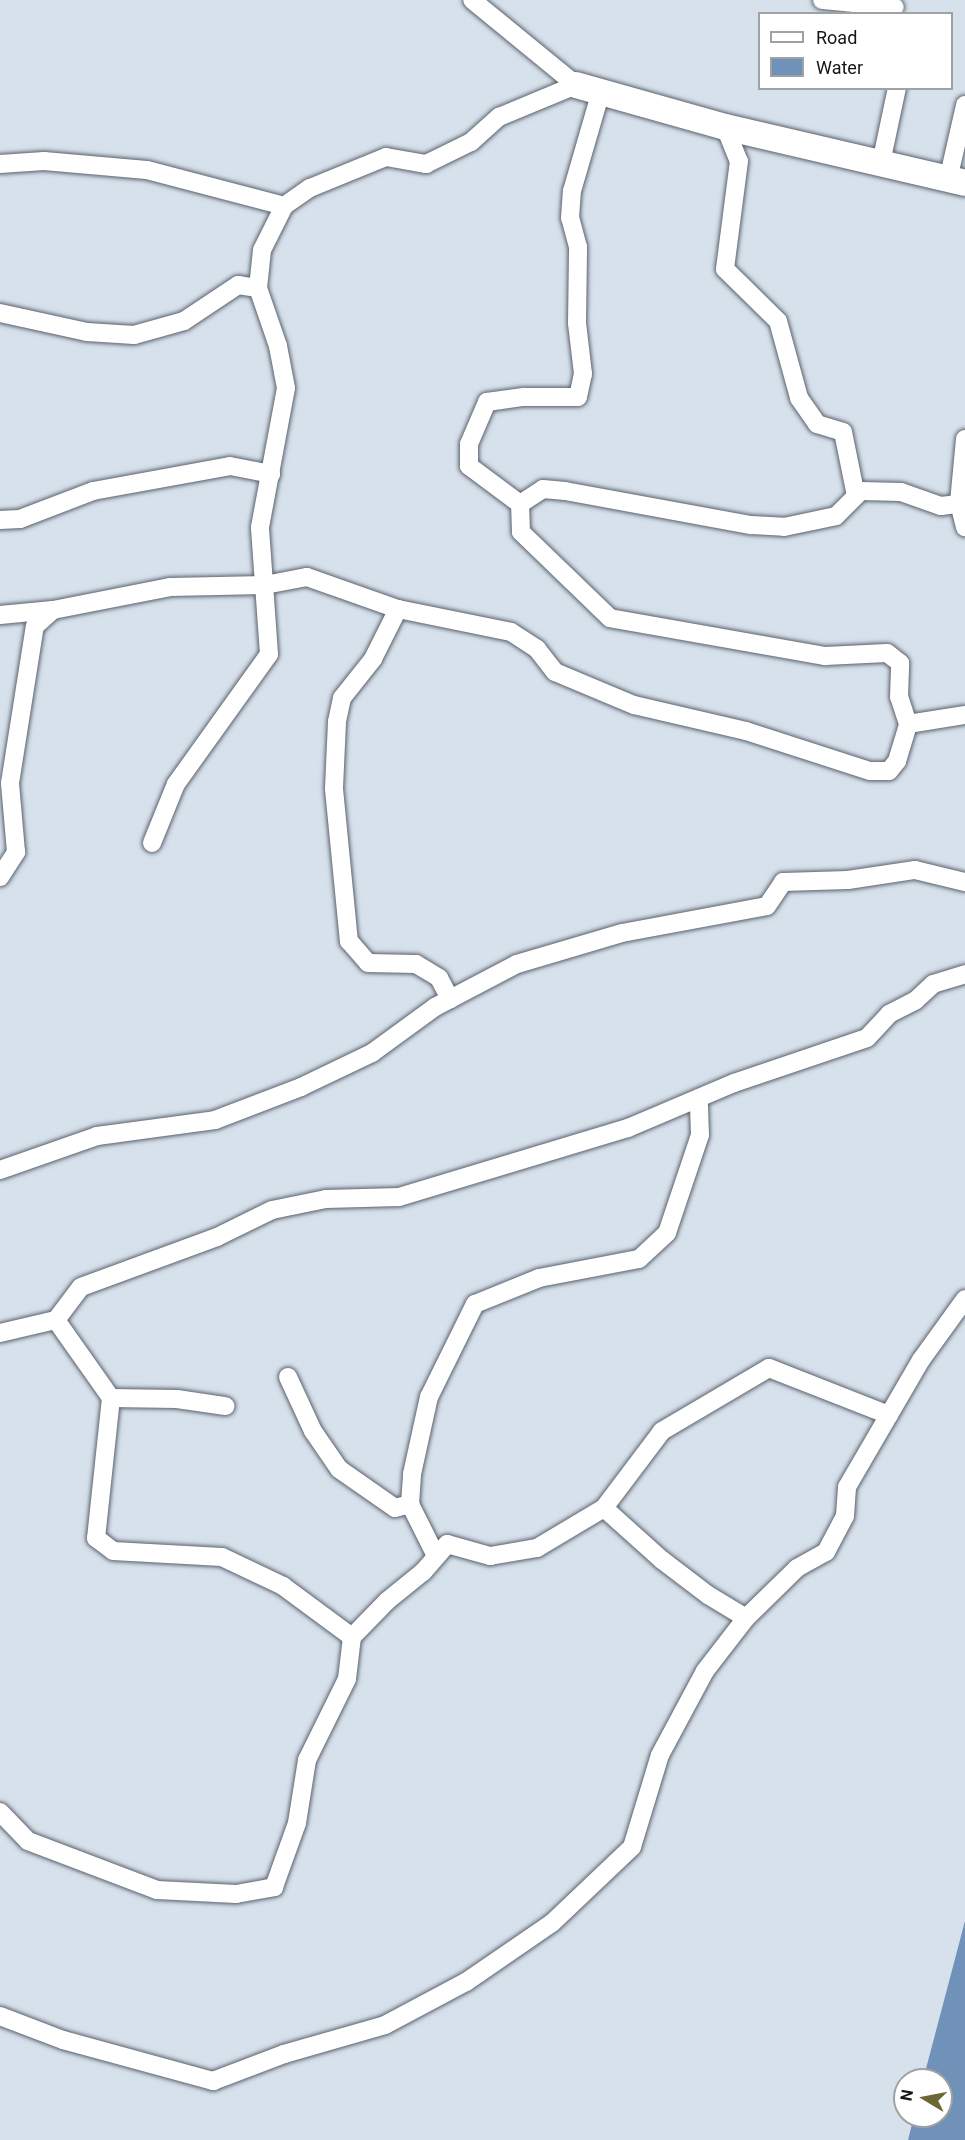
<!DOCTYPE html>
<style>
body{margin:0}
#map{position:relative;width:965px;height:2140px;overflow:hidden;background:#d7e1ec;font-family:Roboto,sans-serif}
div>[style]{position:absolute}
.water>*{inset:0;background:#7091b8}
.roads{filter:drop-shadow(0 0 2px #5a626c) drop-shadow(0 0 2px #5a626c)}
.street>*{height:18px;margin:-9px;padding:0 9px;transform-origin:9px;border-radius:9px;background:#fff}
.secondary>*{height:26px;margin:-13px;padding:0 13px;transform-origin:13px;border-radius:13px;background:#fff}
span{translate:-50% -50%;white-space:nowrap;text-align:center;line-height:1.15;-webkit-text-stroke:6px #fff;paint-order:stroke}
.legend{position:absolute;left:758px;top:12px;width:195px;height:78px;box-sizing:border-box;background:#fff;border:2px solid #a0a1a3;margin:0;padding:8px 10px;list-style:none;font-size:18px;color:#121519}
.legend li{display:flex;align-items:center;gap:12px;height:30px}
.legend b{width:30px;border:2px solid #a0a1a3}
.north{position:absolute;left:893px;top:2068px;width:60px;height:60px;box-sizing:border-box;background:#fff;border:2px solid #a0a1a3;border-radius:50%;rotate:280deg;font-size:16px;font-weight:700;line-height:24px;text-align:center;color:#121519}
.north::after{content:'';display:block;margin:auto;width:21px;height:27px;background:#6c6733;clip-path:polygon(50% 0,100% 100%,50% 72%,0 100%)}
</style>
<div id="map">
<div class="water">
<i style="clip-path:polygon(965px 1921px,965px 2140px,908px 2140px,914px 2116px,941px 2116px,941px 2080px,923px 2080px)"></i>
</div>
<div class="roads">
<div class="street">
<i style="left:822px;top:0;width:73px;rotate:5.5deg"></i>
<i style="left:725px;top:127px;width:37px;rotate:68deg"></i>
<i style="left:739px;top:161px;width:109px;rotate:97.4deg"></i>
<i style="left:725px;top:269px;width:74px;rotate:44.5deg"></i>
<i style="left:778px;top:321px;width:80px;rotate:74.7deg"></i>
<i style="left:799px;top:398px;width:32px;rotate:55deg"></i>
<i style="left:817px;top:424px;width:27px;rotate:17deg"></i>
<i style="left:843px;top:432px;width:65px;rotate:78.5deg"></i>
<i style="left:881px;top:163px;width:77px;rotate:-78deg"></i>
<i style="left:0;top:164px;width:44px;rotate:-3.9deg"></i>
<i style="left:44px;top:161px;width:103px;rotate:5deg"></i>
<i style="left:147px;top:170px;width:142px;rotate:14.7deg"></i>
<i style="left:284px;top:206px;width:32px;rotate:-35deg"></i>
<i style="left:310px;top:188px;width:82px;rotate:-22.2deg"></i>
<i style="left:386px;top:157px;width:41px;rotate:9.9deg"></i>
<i style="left:426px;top:164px;width:50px;rotate:-26.1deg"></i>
<i style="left:471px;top:142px;width:38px;rotate:-42deg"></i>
<i style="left:499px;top:117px;width:83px;rotate:-22.6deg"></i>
<i style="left:576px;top:85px;width:134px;rotate:-140.7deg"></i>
<i style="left:948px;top:180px;width:77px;rotate:-77.2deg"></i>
<i style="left:0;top:313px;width:89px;rotate:12.3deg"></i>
<i style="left:87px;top:332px;width:47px;rotate:3.7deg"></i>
<i style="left:134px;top:335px;width:52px;rotate:-15.6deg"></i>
<i style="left:184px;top:321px;width:65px;rotate:-33.7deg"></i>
<i style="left:238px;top:285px;width:20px;rotate:9deg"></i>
<i style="left:965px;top:439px;width:64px;rotate:95.4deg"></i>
<i style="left:959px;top:503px;width:25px;rotate:76deg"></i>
<i style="left:520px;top:504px;width:64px;rotate:-143.3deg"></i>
<i style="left:469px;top:466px;width:22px;rotate:-90deg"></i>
<i style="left:469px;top:444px;width:46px;rotate:-66.8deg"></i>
<i style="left:487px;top:402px;width:37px;rotate:-8deg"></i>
<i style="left:524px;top:397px;width:54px"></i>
<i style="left:578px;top:397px;width:24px;rotate:-78deg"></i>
<i style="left:583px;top:374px;width:51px;rotate:-96.7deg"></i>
<i style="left:577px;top:323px;width:76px;rotate:-89.2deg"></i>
<i style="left:578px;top:247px;width:30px;rotate:-105deg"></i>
<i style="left:570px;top:218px;width:27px;rotate:-86deg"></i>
<i style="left:572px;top:191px;width:104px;rotate:-73.8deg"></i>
<i style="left:0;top:520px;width:20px;rotate:-3deg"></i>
<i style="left:20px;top:519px;width:78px;rotate:-21deg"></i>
<i style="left:93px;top:491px;width:139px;rotate:-10.3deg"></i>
<i style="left:230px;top:466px;width:42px;rotate:11deg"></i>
<i style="left:398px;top:609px;width:56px;rotate:116.6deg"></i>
<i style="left:373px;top:659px;width:50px;rotate:128.5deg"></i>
<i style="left:342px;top:698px;width:25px;rotate:102deg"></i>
<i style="left:337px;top:722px;width:67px;rotate:92.6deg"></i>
<i style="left:334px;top:789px;width:153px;rotate:84.4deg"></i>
<i style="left:349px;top:941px;width:29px;rotate:49deg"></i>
<i style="left:368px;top:963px;width:48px;rotate:1.2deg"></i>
<i style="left:416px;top:964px;width:27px;rotate:31deg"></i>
<i style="left:439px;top:978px;width:24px;rotate:62deg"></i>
<i style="left:0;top:615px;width:53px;rotate:-5.4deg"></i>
<i style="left:53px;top:610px;width:119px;rotate:-11.1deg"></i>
<i style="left:170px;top:587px;width:95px;rotate:-1.2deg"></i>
<i style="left:265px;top:585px;width:43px;rotate:-10.8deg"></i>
<i style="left:307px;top:577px;width:96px;rotate:19.4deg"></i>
<i style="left:398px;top:609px;width:115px;rotate:11.5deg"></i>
<i style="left:511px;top:632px;width:31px;rotate:33deg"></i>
<i style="left:537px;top:649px;width:29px;rotate:52deg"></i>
<i style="left:555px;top:672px;width:86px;rotate:22.7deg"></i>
<i style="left:634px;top:705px;width:115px;rotate:13.1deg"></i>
<i style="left:746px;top:731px;width:130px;rotate:17.9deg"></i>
<i style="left:870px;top:771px;width:19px"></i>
<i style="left:889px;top:771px;width:13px;rotate:-51deg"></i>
<i style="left:897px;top:761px;width:39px;rotate:-73deg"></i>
<i style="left:908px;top:724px;width:58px;rotate:-9deg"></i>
<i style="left:908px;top:724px;width:28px;rotate:-108deg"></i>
<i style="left:899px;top:697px;width:34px;rotate:-88deg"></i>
<i style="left:900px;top:663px;width:16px;rotate:-142deg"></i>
<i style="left:887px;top:653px;width:62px;rotate:177.2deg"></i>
<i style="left:825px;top:656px;width:218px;rotate:-170deg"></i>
<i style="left:610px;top:618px;width:124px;rotate:-136deg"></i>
<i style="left:521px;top:532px;width:28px;rotate:-92deg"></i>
<i style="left:520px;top:504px;width:27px;rotate:-33deg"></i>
<i style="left:543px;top:489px;width:22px;rotate:5deg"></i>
<i style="left:565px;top:491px;width:189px;rotate:10.4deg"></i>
<i style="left:751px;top:525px;width:33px;rotate:3deg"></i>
<i style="left:784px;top:527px;width:53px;rotate:-11.9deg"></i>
<i style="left:836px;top:516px;width:35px;rotate:-45deg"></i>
<i style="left:861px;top:491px;width:40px;rotate:1.4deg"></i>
<i style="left:901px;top:492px;width:42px;rotate:19.3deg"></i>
<i style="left:941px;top:506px;width:24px;rotate:-7deg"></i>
<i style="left:152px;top:843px;width:64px;rotate:-67.9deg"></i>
<i style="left:176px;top:784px;width:160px;rotate:-54.4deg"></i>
<i style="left:269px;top:654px;width:127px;rotate:-94.1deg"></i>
<i style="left:260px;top:527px;width:141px;rotate:-79.4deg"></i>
<i style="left:286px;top:388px;width:43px;rotate:-100.8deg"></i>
<i style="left:278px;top:346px;width:61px;rotate:-109deg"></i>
<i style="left:258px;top:288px;width:38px;rotate:-84deg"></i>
<i style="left:262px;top:250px;width:49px;rotate:-63.4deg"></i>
<i style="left:0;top:877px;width:30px;rotate:-57deg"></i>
<i style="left:16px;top:852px;width:69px;rotate:-95deg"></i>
<i style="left:10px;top:783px;width:159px;rotate:-81deg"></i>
<i style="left:35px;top:626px;width:24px;rotate:-42deg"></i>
<i style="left:0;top:1170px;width:103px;rotate:-19.3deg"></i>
<i style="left:97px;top:1136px;width:119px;rotate:-7.7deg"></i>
<i style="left:215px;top:1120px;width:92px;rotate:-21deg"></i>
<i style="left:301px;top:1087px;width:79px;rotate:-25.6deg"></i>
<i style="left:372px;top:1053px;width:78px;rotate:-36.1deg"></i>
<i style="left:435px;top:1007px;width:93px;rotate:-27.7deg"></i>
<i style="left:517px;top:964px;width:109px;rotate:-16.4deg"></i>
<i style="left:622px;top:933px;width:147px;rotate:-10.5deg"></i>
<i style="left:767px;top:906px;width:29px;rotate:-56deg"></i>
<i style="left:783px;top:882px;width:65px;rotate:-1.8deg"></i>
<i style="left:848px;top:880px;width:68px;rotate:-8.5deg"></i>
<i style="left:915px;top:870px;width:51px;rotate:13.5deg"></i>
<i style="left:56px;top:1320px;width:95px;rotate:54.8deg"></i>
<i style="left:111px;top:1398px;width:141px;rotate:96.1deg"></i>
<i style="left:96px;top:1538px;width:21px;rotate:37deg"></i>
<i style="left:113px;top:1551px;width:109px;rotate:3.2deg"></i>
<i style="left:222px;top:1557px;width:68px;rotate:25.4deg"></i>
<i style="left:283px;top:1586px;width:86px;rotate:36.5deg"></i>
<i style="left:0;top:1333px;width:57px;rotate:-13.1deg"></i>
<i style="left:56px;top:1320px;width:41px;rotate:-52.9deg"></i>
<i style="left:81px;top:1287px;width:145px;rotate:-20.2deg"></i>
<i style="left:217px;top:1237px;width:61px;rotate:-26.1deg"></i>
<i style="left:272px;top:1210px;width:55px;rotate:-11.5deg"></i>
<i style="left:326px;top:1199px;width:73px;rotate:-1.6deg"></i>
<i style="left:399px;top:1197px;width:239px;rotate:-16.8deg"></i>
<i style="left:628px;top:1128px;width:115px;rotate:-23deg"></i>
<i style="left:734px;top:1083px;width:140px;rotate:-18.7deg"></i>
<i style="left:867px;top:1038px;width:33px;rotate:-47deg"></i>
<i style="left:889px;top:1014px;width:30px;rotate:-27deg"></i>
<i style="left:916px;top:1000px;width:23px;rotate:-43deg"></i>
<i style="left:933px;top:984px;width:34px;rotate:-17deg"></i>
<i style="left:288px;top:1377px;width:60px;rotate:65.2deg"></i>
<i style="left:313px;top:1431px;width:46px;rotate:55.6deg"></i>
<i style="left:339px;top:1469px;width:68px;rotate:34.9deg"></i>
<i style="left:395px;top:1508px;width:16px;rotate:-15deg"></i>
<i style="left:111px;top:1398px;width:66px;rotate:0.9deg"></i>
<i style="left:177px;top:1399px;width:49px;rotate:8.3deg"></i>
<i style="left:604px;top:1508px;width:78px;rotate:41.9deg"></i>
<i style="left:662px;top:1560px;width:58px;rotate:37.3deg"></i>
<i style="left:708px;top:1595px;width:44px;rotate:31.2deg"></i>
<i style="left:435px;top:1554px;width:56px;rotate:-116.6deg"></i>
<i style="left:410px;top:1504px;width:30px;rotate:-86deg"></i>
<i style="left:412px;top:1474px;width:79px;rotate:-77.6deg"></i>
<i style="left:429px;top:1397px;width:104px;rotate:-63.7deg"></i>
<i style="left:475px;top:1304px;width:69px;rotate:-22.1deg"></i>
<i style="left:539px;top:1278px;width:102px;rotate:-10.8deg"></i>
<i style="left:639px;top:1259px;width:38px;rotate:-43deg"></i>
<i style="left:667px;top:1233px;width:103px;rotate:-71.4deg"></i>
<i style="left:700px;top:1135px;width:37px;rotate:-92deg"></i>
<i style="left:0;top:1812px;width:40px;rotate:46deg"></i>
<i style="left:28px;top:1841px;width:138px;rotate:20.8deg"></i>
<i style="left:157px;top:1890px;width:79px;rotate:2.9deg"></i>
<i style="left:236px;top:1894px;width:39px;rotate:-10deg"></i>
<i style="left:274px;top:1887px;width:68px;rotate:-70.2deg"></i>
<i style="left:297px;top:1823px;width:64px;rotate:-81deg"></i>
<i style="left:307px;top:1760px;width:90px;rotate:-63.7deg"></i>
<i style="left:347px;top:1679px;width:42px;rotate:-83.2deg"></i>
<i style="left:352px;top:1637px;width:50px;rotate:-45.8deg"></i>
<i style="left:387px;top:1601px;width:46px;rotate:-38.9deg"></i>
<i style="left:423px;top:1572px;width:37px;rotate:-49deg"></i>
<i style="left:447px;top:1544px;width:45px;rotate:15.6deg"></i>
<i style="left:490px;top:1556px;width:48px;rotate:-9.7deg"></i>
<i style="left:537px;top:1548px;width:78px;rotate:-30.8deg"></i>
<i style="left:604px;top:1508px;width:96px;rotate:-53deg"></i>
<i style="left:662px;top:1431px;width:124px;rotate:-30.5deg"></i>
<i style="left:769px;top:1368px;width:129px;rotate:21.4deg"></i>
<i style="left:0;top:2016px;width:67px;rotate:20.9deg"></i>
<i style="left:63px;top:2040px;width:156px;rotate:15.3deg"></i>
<i style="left:213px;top:2081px;width:76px;rotate:-20.8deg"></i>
<i style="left:284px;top:2054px;width:105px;rotate:-16deg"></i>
<i style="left:385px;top:2025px;width:92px;rotate:-28deg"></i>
<i style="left:466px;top:1982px;width:104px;rotate:-34.5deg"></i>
<i style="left:552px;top:1923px;width:110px;rotate:-43.5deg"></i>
<i style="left:632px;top:1847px;width:96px;rotate:-73.1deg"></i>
<i style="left:660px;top:1755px;width:95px;rotate:-61.8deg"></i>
<i style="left:705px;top:1671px;width:67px;rotate:-52.3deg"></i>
<i style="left:746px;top:1618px;width:71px;rotate:-44.4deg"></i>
<i style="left:797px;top:1568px;width:33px;rotate:-29deg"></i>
<i style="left:826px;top:1552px;width:41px;rotate:-62.2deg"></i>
<i style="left:845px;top:1516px;width:29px;rotate:-86deg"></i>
<i style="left:847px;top:1487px;width:147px;rotate:-59.8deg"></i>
<i style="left:921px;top:1360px;width:75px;rotate:-54.2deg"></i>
</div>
<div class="secondary">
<i style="left:576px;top:85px;width:155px;rotate:15.7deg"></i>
<i style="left:725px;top:127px;width:246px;rotate:13.1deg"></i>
</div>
</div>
<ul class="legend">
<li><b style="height:8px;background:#fff"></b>Road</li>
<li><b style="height:16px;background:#7091b8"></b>Water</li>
</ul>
<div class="north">N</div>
</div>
